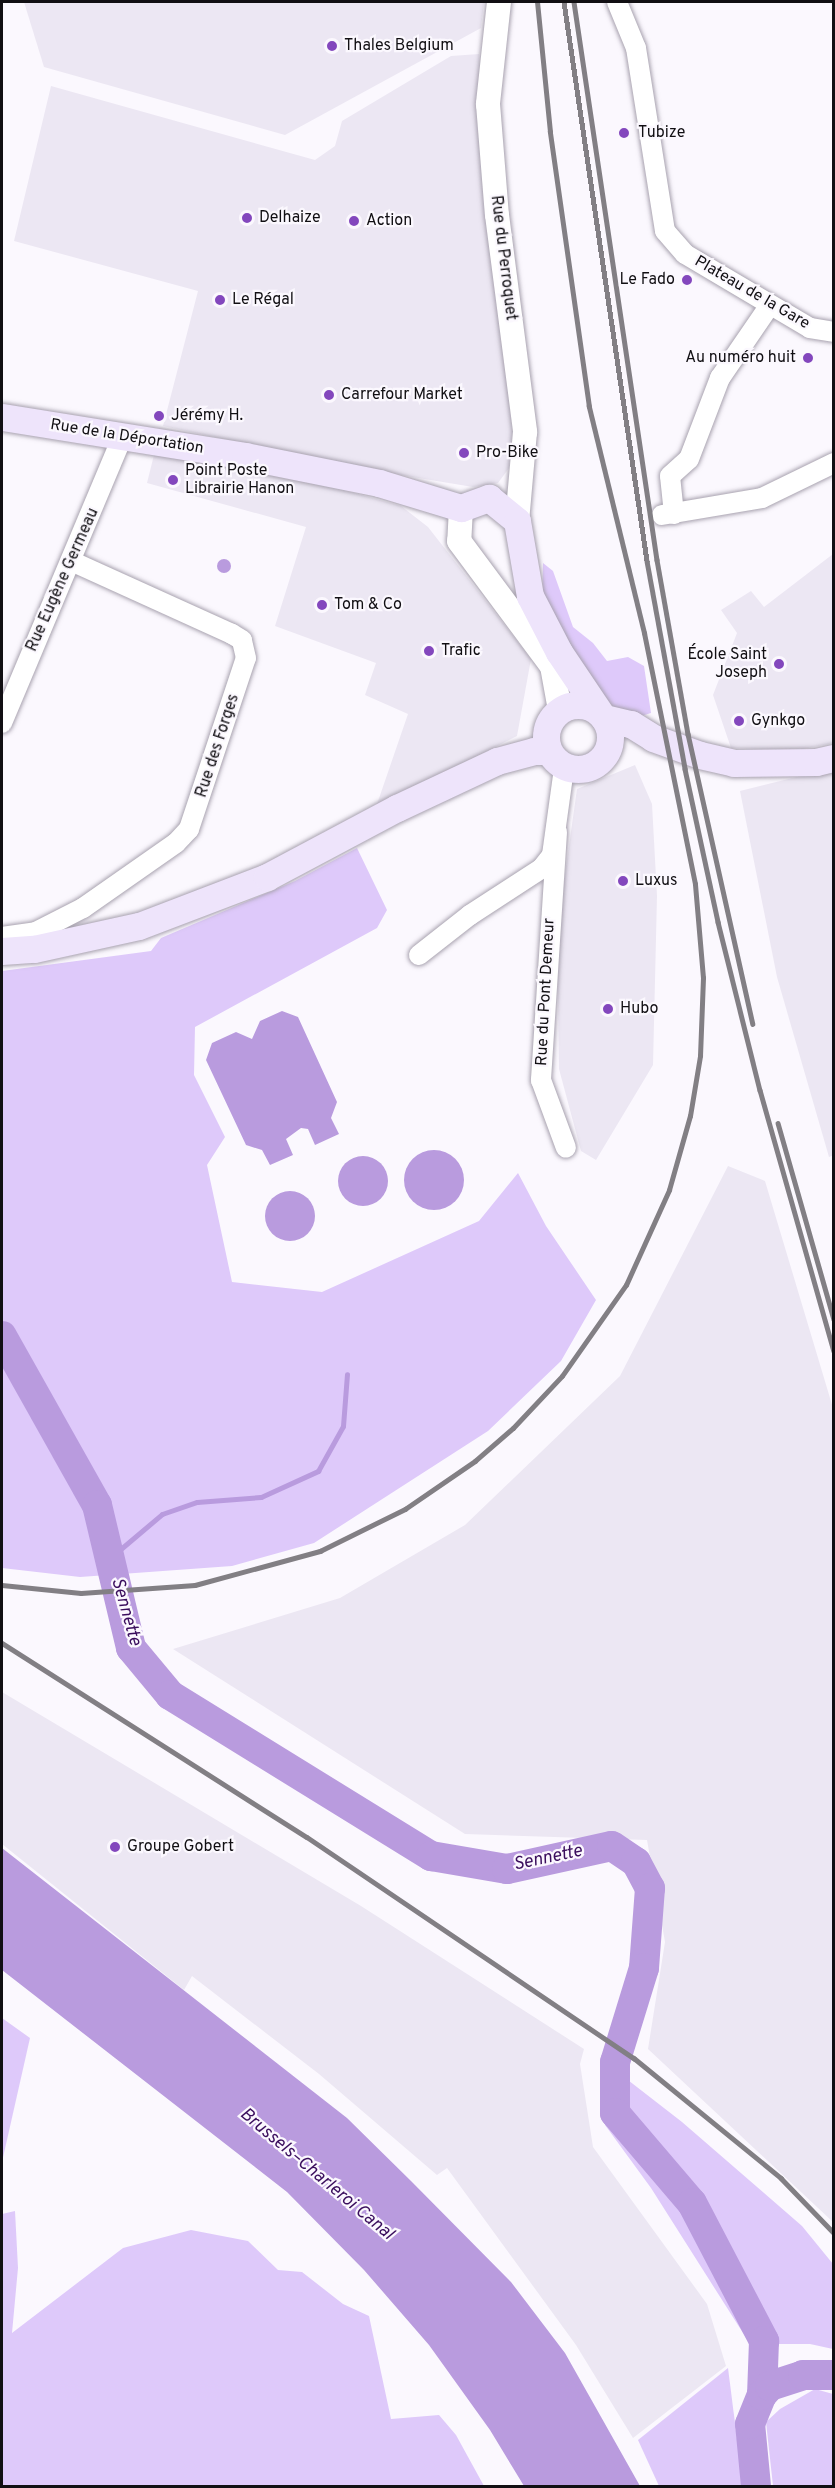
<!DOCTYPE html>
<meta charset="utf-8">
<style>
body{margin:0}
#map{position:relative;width:835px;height:2488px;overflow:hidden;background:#fbf8fe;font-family:Overpass,sans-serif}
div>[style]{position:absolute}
.built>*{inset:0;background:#ece7f3}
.green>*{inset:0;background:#dec9fa}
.water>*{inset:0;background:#b99bde}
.round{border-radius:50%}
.stream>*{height:5px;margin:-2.5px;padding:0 2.5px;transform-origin:2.5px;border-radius:2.5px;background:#b99bde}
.river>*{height:30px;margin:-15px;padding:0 15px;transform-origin:15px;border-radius:15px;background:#b99bde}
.roads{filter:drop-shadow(0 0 2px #a8a2af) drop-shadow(0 0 2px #a8a2af)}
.minor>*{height:20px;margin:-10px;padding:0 10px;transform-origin:10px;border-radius:10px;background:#fff}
.tertiary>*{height:24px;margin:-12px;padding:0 12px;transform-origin:12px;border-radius:12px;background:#fff}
.secondary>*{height:27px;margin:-13.5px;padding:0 13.5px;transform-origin:13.5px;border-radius:13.5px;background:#eee4fb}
.secondary>.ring{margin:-13.5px;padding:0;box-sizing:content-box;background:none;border:27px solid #eee4fb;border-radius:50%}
.rail>*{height:4.5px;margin:-2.25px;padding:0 2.25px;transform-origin:2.25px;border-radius:2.25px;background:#827f84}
.dots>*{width:16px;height:16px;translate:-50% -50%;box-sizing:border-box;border:3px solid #fbf8fe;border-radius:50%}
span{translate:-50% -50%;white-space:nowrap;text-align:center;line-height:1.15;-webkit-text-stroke:4.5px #fbf8fe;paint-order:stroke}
.poi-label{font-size:16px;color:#110f13}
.left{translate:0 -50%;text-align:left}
.right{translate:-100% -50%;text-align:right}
.street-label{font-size:16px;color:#110f13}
.water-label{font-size:18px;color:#3a0e5d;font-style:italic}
.frame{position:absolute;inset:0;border:3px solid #110f13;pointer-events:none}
</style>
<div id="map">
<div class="built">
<i style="clip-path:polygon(24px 2px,484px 2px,481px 28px,285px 135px,44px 67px)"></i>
<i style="clip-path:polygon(479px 54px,512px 432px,509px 468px,498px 483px,473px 487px,358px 468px,163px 426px,198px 291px,14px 241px,51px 86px,315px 160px,335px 146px,342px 121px,451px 56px)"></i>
<i style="clip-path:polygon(154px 455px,315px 482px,401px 506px,428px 527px,531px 659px,517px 736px,376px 807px,408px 714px,365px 695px,376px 663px,275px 626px,306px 527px,147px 483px)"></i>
<i style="clip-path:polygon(833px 554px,833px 743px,798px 750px,731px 748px,713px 695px,737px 633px,721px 610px,751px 591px,764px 607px)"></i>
<i style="clip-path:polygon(635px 765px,652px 804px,657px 896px,653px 1065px,596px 1160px,581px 1151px,559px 1069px,557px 931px,577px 789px)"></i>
<i style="clip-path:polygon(833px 768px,834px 1155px,829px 1157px,777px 977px,740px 791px)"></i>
<i style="clip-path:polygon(728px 1166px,765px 1181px,833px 1408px,833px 2222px,648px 2049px,665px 1942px,647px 1840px,465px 1834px,173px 1649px,340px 1598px,465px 1525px,620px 1376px)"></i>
<i style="clip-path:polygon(2px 1692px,361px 1906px,584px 2049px,580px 2064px,593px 2147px,707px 2304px,726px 2366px,633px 2438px,576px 2345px,447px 2168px,437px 2175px,319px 2074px,192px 1976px,184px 1990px,2px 1844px)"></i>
</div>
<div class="green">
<i style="clip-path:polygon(543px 563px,553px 571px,573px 627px,593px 643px,607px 661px,628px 657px,644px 666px,651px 713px,638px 717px,615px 708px,599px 695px,542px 600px)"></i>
<i style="clip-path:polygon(357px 848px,387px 910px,377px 928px,195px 1027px,194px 1075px,225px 1137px,207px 1165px,232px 1282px,322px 1292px,479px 1221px,518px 1173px,546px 1226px,596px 1300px,561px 1361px,488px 1431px,314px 1543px,232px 1566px,80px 1577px,2px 1568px,2px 971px,151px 951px,161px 938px,295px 881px)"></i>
<i style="clip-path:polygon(2px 2018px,30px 2038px,2px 2162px)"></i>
<i style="clip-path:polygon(606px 2063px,682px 2122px,802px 2226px,833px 2264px,833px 2349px,810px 2344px,750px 2344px,651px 2188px,605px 2125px)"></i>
<i style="clip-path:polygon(15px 2211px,18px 2268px,12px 2333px,123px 2248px,191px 2230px,248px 2241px,278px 2270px,302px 2272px,343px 2304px,369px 2316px,391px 2419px,439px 2415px,456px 2435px,484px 2486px,2px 2486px,2px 2214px)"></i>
<i style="clip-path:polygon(728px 2368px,743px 2486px,659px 2486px,638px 2440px)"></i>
<i style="clip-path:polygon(815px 2389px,833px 2394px,833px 2486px,773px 2486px,766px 2422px,780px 2409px)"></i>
</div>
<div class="water">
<i class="round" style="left:217px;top:559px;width:14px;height:14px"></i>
<i style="clip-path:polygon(282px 1011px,298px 1017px,337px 1102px,331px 1118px,339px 1134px,315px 1145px,308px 1129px,301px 1128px,286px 1139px,293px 1155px,270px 1165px,262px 1150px,246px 1145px,206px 1060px,212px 1043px,236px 1032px,252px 1039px,260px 1021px)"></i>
<i class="round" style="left:404px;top:1150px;width:60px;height:60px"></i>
<i class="round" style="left:338px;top:1156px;width:50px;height:50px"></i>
<i class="round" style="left:265px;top:1191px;width:50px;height:50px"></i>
<i style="clip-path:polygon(2px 1848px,347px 2118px,411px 2181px,511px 2282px,565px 2353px,640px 2486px,524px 2486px,490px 2430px,429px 2345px,364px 2270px,287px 2192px,2px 1970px)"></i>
</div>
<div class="stream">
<i style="left:110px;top:1558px;width:68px;rotate:-40.2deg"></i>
<i style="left:162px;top:1514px;width:37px;rotate:-19deg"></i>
<i style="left:197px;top:1502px;width:64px;rotate:-4.5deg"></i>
<i style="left:261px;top:1497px;width:63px;rotate:-24.5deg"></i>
<i style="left:318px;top:1471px;width:51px;rotate:-60.9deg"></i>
<i style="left:343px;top:1426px;width:52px;rotate:-85.6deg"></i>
</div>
<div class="river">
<i style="left:2px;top:1336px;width:194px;rotate:60.7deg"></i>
<i style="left:97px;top:1505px;width:147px;rotate:76.6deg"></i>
<i style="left:131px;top:1648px;width:61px;rotate:50.3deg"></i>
<i style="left:170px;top:1695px;width:307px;rotate:31.7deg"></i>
<i style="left:431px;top:1856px;width:77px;rotate:9.7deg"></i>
<i style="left:507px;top:1869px;width:107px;rotate:-12.4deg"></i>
<i style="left:612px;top:1846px;width:29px;rotate:34deg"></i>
<i style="left:636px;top:1862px;width:30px;rotate:62deg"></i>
<i style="left:650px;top:1888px;width:80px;rotate:94.3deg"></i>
<i style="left:644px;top:1968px;width:98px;rotate:107.1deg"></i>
<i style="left:615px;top:2062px;width:51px;rotate:90deg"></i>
<i style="left:615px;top:2113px;width:118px;rotate:49.5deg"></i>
<i style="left:692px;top:2203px;width:156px;rotate:62.4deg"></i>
<i style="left:764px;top:2341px;width:54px;rotate:92.1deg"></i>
<i style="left:756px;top:2486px;width:62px;rotate:-95.5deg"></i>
<i style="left:750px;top:2424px;width:31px;rotate:-68deg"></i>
<i style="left:762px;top:2395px;width:12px;rotate:-48deg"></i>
<i style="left:770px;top:2386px;width:35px;rotate:-18deg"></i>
<i style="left:803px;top:2375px;width:31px"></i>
</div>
<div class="roads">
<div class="minor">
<i style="left:617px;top:2px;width:50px;rotate:67.6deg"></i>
<i style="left:636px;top:48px;width:185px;rotate:81deg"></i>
<i style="left:665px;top:231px;width:30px;rotate:49deg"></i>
<i style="left:685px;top:254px;width:145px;rotate:30.6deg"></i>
<i style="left:810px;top:328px;width:24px;rotate:9deg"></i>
<i style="left:674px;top:514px;width:38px;rotate:-96deg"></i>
<i style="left:670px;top:476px;width:25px;rotate:-42deg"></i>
<i style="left:689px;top:459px;width:87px;rotate:-69.1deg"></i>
<i style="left:720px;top:378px;width:88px;rotate:-55.6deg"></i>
<i style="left:662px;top:515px;width:101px;rotate:-9.6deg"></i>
<i style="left:762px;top:498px;width:80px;rotate:-25.9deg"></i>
<i style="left:2px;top:723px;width:310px;rotate:-67.2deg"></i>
<i style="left:557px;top:832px;width:249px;rotate:93.7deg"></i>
<i style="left:541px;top:1080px;width:72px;rotate:69.8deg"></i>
<i style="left:2px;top:937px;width:34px;rotate:-8deg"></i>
<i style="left:36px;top:932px;width:53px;rotate:-27.1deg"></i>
<i style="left:83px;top:908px;width:113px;rotate:-35deg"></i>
<i style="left:176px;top:843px;width:19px;rotate:-47deg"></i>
<i style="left:189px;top:829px;width:180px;rotate:-71.6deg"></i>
<i style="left:246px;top:658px;width:18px;rotate:-103deg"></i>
<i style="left:242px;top:640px;width:12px;rotate:-149deg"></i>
<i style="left:232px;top:634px;width:177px;rotate:-155.6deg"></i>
<i style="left:419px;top:955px;width:65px;rotate:-38.1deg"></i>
<i style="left:470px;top:915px;width:86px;rotate:-33.1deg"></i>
<i style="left:542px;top:868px;width:16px;rotate:-52deg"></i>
<i style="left:552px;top:855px;width:88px;rotate:-82.1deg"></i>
</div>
<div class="tertiary">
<i style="left:499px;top:2px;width:103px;rotate:96.2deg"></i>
<i style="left:488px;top:104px;width:111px;rotate:85.4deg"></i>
<i style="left:497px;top:215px;width:219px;rotate:82.6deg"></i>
<i style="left:525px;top:432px;width:89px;rotate:95.1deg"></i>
<i style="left:461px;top:508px;width:33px;rotate:93deg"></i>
<i style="left:459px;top:541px;width:156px;rotate:53.4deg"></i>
<i style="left:552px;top:666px;width:45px;rotate:79.7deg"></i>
</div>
<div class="secondary">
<i style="left:2px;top:417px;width:246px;rotate:9.1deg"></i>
<i style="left:245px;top:456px;width:137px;rotate:11.4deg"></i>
<i style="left:379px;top:483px;width:86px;rotate:17deg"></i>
<i style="left:461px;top:508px;width:30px;rotate:-20deg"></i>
<i style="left:489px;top:498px;width:36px;rotate:39deg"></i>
<i style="left:517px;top:521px;width:76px;rotate:80.2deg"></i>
<i style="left:530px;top:596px;width:63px;rotate:62.6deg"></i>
<i style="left:559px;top:652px;width:73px;rotate:56.1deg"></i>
<i class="ring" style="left:546px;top:705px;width:37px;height:37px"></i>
<i style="left:604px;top:718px;width:28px;rotate:13deg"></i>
<i style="left:631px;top:724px;width:26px;rotate:32deg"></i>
<i style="left:653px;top:738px;width:50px;rotate:19.9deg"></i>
<i style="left:700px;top:755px;width:35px;rotate:13deg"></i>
<i style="left:734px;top:763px;width:82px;rotate:-0.7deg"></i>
<i style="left:816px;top:762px;width:18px;rotate:-13deg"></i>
<i style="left:2px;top:951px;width:32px;rotate:-4deg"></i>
<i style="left:34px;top:949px;width:107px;rotate:-12.4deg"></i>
<i style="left:139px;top:926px;width:137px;rotate:-20.9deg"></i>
<i style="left:267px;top:877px;width:147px;rotate:-28deg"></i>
<i style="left:397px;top:808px;width:110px;rotate:-25.2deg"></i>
<i style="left:497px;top:761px;width:38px;rotate:-15deg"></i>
<i style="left:534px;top:751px;width:14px"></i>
</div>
</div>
<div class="rail">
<i style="left:564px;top:2px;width:565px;rotate:81.55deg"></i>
<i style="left:647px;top:561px;width:211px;rotate:79.6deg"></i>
<i style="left:685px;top:769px;width:157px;rotate:77.8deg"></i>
<i style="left:718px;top:922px;width:173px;rotate:76deg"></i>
<i style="left:760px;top:1090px;width:271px;rotate:74.2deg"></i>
<i style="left:574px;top:2px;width:564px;rotate:81.54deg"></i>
<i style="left:657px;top:560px;width:177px;rotate:79.9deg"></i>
<i style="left:688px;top:734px;width:297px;rotate:77.4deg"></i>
<i style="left:778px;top:1123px;width:204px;rotate:74.1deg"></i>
<i style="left:2px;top:1585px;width:79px;rotate:5.8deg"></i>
<i style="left:81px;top:1593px;width:114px;rotate:-4deg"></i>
<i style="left:195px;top:1585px;width:130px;rotate:-15.2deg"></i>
<i style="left:320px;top:1551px;width:95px;rotate:-26.3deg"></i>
<i style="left:405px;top:1509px;width:85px;rotate:-34.4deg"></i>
<i style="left:475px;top:1461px;width:50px;rotate:-41deg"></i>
<i style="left:513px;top:1428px;width:71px;rotate:-46.7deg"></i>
<i style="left:562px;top:1376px;width:111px;rotate:-54.9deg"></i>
<i style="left:626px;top:1285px;width:104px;rotate:-65.6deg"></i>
<i style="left:669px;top:1190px;width:77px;rotate:-74.2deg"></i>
<i style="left:690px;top:1116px;width:61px;rotate:-80.5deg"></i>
<i style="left:700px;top:1056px;width:78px;rotate:-87.8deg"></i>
<i style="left:703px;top:978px;width:94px;rotate:-94.9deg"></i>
<i style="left:695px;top:884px;width:256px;rotate:-101.5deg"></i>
<i style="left:644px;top:633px;width:233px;rotate:-103.7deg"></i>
<i style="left:589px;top:407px;width:278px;rotate:-98.1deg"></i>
<i style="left:550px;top:132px;width:131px;rotate:-95.7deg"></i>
<i style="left:2px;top:1643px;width:361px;rotate:32.5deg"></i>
<i style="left:307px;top:1837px;width:395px;rotate:34.1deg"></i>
<i style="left:634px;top:2058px;width:190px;rotate:39.2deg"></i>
<i style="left:781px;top:2178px;width:76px;rotate:46.1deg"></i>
</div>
<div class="dots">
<i style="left:332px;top:46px;background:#8347bd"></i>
<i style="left:624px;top:133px;background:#8347bd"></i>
<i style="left:247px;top:218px;background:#8347bd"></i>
<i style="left:354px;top:221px;background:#8347bd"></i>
<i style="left:687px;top:280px;background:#8347bd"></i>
<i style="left:220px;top:300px;background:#8347bd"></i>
<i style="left:808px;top:358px;background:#8347bd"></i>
<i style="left:329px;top:395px;background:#8347bd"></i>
<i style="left:159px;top:416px;background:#8347bd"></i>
<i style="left:464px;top:453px;background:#8347bd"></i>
<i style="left:173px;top:480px;background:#8347bd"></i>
<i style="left:322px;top:605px;background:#8347bd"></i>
<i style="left:429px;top:651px;background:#8347bd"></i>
<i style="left:779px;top:664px;background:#8347bd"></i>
<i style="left:739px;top:721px;background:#8347bd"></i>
<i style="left:623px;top:881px;background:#8347bd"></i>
<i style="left:608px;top:1009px;background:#8347bd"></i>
<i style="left:115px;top:1847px;background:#8347bd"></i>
</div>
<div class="poi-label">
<span class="left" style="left:344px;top:46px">Thales Belgium</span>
<span class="left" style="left:638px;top:133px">Tubize</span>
<span class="left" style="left:259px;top:218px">Delhaize</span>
<span class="left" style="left:366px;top:221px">Action</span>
<span class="right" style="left:675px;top:280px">Le Fado</span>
<span class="left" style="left:232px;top:300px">Le Régal</span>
<span class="right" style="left:796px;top:358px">Au numéro huit</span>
<span class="left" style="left:341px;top:395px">Carrefour Market</span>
<span class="left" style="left:171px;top:416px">Jérémy H.</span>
<span class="left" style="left:476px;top:453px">Pro-Bike</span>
<span class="left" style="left:185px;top:480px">Point Poste<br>Librairie Hanon</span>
<span class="left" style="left:334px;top:605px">Tom &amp; Co</span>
<span class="left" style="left:441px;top:651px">Trafic</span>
<span class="right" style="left:767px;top:664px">École Saint<br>Joseph</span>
<span class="left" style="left:751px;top:721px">Gynkgo</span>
<span class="left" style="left:635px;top:881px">Luxus</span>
<span class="left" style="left:620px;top:1009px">Hubo</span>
<span class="left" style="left:127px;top:1847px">Groupe Gobert</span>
</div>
<div class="street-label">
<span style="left:503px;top:258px;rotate:83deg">Rue du Perroquet</span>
<span style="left:752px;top:293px;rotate:30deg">Plateau de la Gare</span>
<span style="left:127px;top:437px;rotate:9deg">Rue de la Déportation</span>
<span style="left:63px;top:580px;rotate:-66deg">Rue Eugène Germeau</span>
<span style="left:218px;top:746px;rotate:-72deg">Rue des Forges</span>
<span style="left:546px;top:992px;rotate:-87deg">Rue du Pont Demeur</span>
</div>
<div class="water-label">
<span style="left:125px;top:1612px;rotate:74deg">Sennette</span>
<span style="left:548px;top:1859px;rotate:-12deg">Sennette</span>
<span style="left:316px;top:2175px;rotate:40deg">Brussels–Charleroi Canal</span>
</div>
<div class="frame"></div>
</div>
